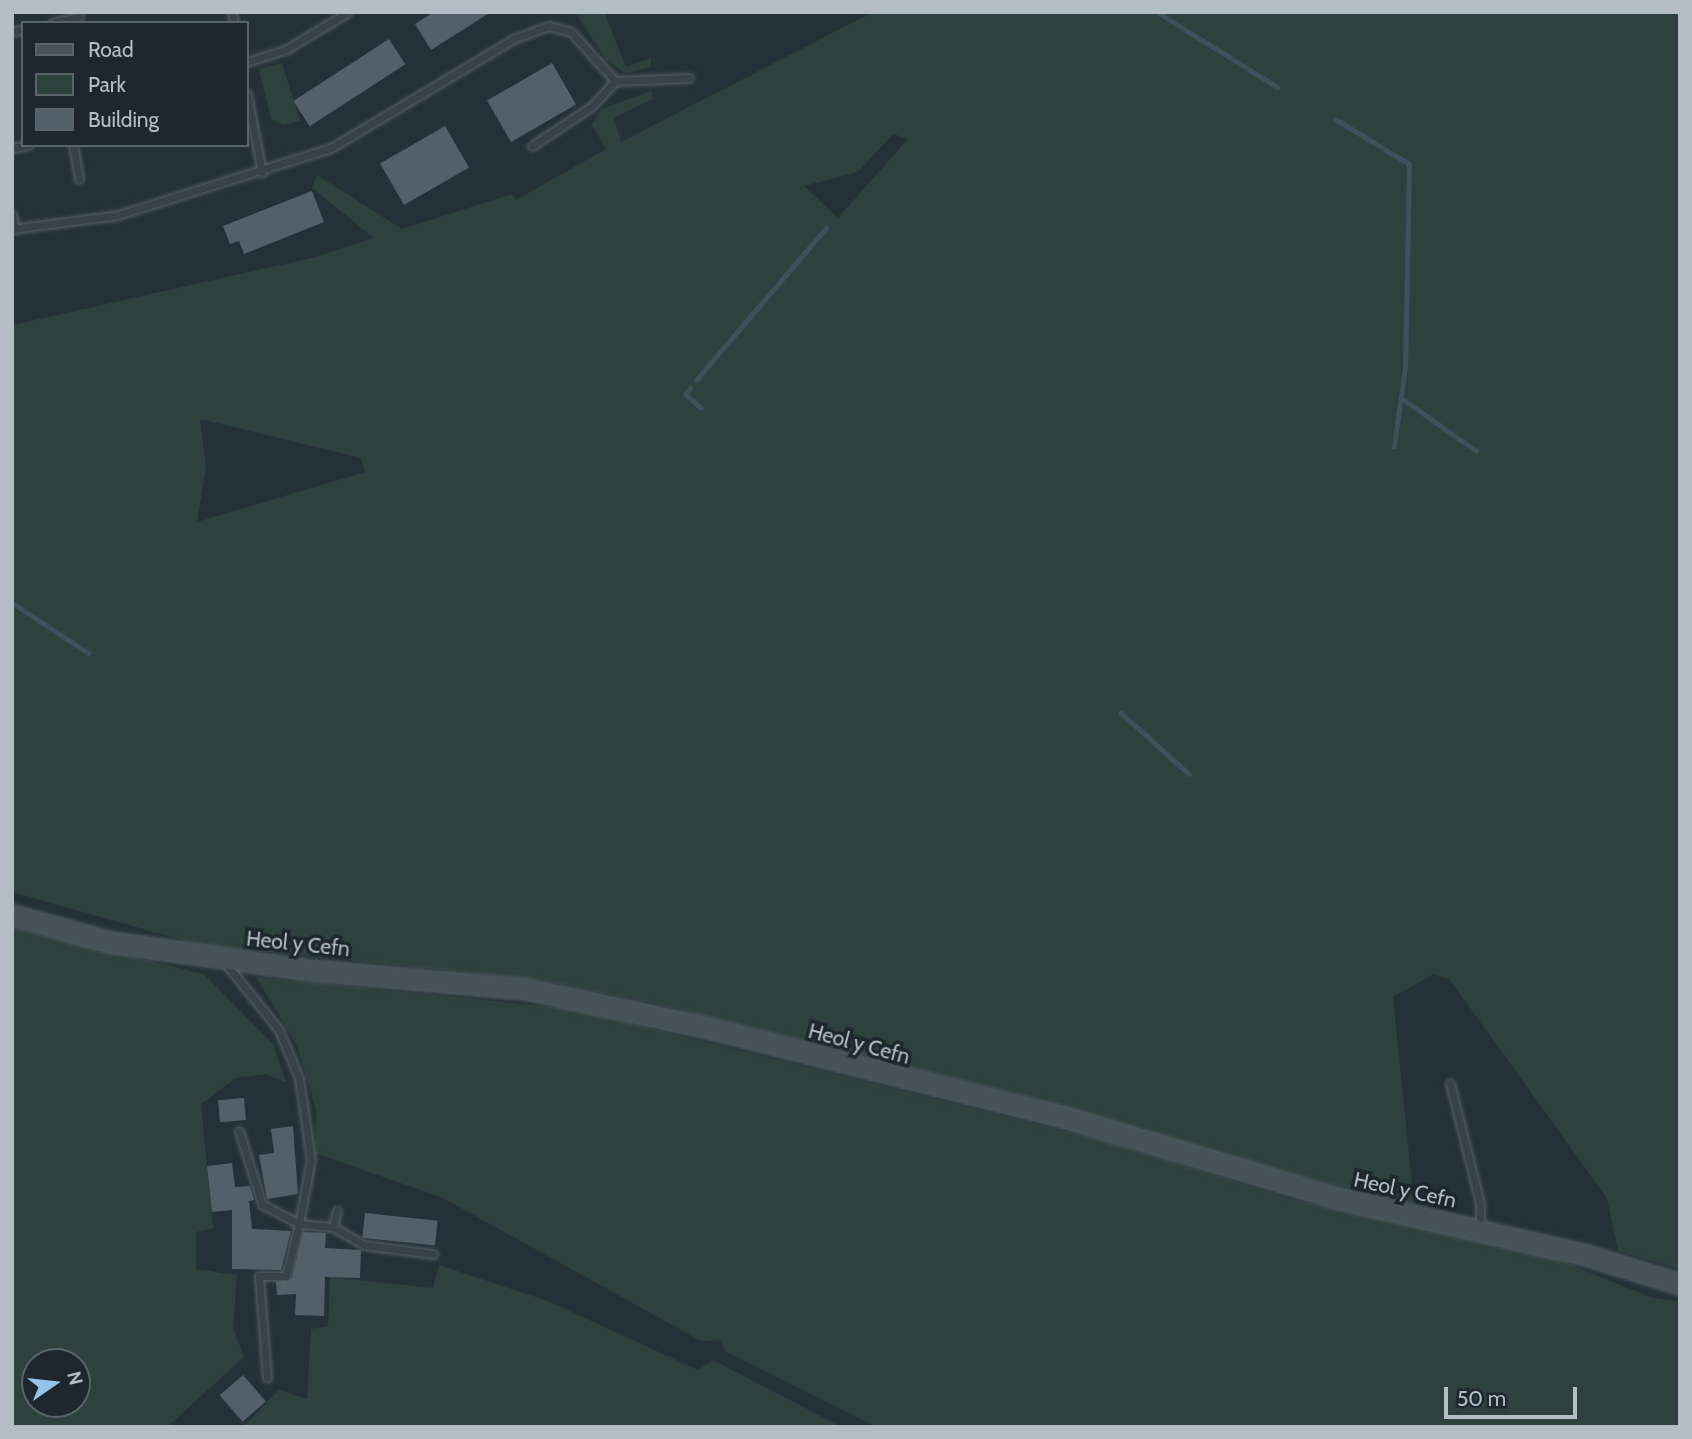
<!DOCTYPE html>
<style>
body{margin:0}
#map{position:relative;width:1692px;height:1439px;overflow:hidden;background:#253138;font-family:Cabin,sans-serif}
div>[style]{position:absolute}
.green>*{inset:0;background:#2d413d}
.stream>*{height:5px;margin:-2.5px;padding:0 2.5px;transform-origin:2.5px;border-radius:2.5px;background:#3d525f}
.building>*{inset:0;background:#536069;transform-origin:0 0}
.roads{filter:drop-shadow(0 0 2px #576067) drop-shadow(0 0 2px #576067)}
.lane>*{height:7px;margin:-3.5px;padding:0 3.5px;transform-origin:3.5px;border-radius:3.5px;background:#394249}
.secondary>*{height:19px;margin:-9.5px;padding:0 9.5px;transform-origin:9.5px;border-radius:9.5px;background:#47525b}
span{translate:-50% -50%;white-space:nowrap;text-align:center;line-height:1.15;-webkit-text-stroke:7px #1e272e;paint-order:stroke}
.street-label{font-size:21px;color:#b4bdc5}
.frame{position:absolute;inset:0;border:14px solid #b4bdc5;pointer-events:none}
.legend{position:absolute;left:21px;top:21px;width:228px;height:126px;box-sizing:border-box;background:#1e272e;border:2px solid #5a636a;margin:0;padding:9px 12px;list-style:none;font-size:21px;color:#b4bdc5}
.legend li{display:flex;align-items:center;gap:14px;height:35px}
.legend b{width:35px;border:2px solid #5a636a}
.north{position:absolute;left:21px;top:1348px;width:70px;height:70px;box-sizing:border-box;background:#1e272e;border:2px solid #5a636a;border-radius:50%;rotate:76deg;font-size:19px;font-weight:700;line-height:28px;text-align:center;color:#b4bdc5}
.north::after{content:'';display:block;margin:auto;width:24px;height:32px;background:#94c4ea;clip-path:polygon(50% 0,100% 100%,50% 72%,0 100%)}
.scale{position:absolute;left:1444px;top:1387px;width:133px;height:32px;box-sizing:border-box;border:4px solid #b4bdc5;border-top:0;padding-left:9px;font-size:21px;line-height:24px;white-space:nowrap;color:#b4bdc5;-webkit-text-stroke:5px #1e272e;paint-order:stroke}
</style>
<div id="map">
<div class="green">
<i style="clip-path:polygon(575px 12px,604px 12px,626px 67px,651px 58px,651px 67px,626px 73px,606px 60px)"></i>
<i style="clip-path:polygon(evenodd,873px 12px,1680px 12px,1680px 1269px,1618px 1251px,1607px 1198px,1450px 980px,1434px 974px,1393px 997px,1414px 1204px,1263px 1167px,1014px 1093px,662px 1005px,533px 979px,200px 945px,12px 892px,12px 325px,312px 258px,374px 238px,312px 188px,317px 175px,402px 229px,512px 194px,516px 200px,606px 149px,592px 125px,601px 109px,651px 91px,653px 99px,614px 118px,621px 142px,873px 12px,893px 134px,908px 139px,838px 218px,804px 186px,858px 172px,893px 134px,873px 12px,200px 419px,361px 458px,365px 472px,197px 522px,206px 468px,200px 419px)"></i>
<i style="clip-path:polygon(282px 63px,300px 121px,283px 125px,271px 119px,259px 69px)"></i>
<i style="clip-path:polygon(evenodd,12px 928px,204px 974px,273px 1044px,286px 1082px,265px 1074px,236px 1078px,201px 1104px,213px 1228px,196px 1232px,196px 1269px,237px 1275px,233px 1329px,244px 1357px,167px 1427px,12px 1427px,12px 928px,35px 1362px,77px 1362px,77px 1404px,35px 1404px,35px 1362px)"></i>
<i style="clip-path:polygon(256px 977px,573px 1009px,1096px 1139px,1299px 1201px,1545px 1254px,1650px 1297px,1680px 1302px,1680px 1427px,877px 1427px,725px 1351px,720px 1340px,701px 1341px,443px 1198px,315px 1153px,316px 1110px,297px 1046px)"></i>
<i style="clip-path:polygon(439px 1265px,548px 1301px,698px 1370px,713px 1360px,842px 1427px,243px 1427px,279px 1390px,307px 1399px,311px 1329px,328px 1326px,330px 1277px,433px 1288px)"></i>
</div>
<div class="stream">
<i style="left:1157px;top:12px;width:142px;rotate:32deg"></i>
<i style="left:1335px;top:119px;width:87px;rotate:31.3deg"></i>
<i style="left:1409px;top:164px;width:203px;rotate:91.1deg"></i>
<i style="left:1405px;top:367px;width:80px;rotate:97.9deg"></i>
<i style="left:696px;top:380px;width:200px;rotate:-49.5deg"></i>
<i style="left:690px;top:388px;width:8px;rotate:130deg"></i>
<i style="left:685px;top:394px;width:21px;rotate:41deg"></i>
<i style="left:1401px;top:398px;width:92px;rotate:35.2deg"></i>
<i style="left:12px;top:603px;width:91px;rotate:33.3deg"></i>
<i style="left:1121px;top:713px;width:91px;rotate:41.9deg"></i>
</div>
<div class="building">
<i style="clip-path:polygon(434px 12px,491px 12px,431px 50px,415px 24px)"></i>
<i style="left:389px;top:39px;width:30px;height:114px;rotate:57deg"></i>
<i style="left:552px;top:63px;width:48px;height:75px;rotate:60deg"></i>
<i style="left:445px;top:126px;width:48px;height:75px;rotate:60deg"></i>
<i style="clip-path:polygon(312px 191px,324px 222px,244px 254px,239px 241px,230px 244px,223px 226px)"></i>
<i style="left:244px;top:1098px;width:22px;height:26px;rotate:85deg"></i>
<i style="clip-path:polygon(293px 1126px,298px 1194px,267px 1199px,259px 1155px,274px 1153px,271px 1129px)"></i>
<i style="clip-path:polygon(232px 1163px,235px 1187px,250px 1186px,254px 1200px,249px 1201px,252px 1229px,291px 1231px,281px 1270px,232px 1269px,232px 1210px,212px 1212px,207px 1166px)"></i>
<i style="left:365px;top:1213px;width:73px;height:25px;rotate:6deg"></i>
<i style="clip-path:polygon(303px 1232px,326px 1233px,325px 1248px,361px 1250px,360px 1278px,325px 1277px,324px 1316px,295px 1315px,296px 1294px,277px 1295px,276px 1282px,292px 1278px)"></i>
<i style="left:243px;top:1375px;width:35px;height:31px;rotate:49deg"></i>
</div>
<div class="roads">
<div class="lane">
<i style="left:232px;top:12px;width:11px;rotate:80deg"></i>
<i style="left:52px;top:23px;width:28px;rotate:-13deg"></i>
<i style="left:12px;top:32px;width:11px;rotate:-15deg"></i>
<i style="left:247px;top:62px;width:42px;rotate:-18deg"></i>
<i style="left:287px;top:49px;width:71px;rotate:-31.2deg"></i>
<i style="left:247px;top:94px;width:80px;rotate:79.2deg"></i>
<i style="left:73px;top:145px;width:35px;rotate:80deg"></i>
<i style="left:532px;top:146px;width:72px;rotate:-33.7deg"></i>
<i style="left:592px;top:106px;width:34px;rotate:-47deg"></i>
<i style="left:12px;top:148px;width:17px;rotate:-10deg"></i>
<i style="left:12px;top:214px;width:15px;rotate:79deg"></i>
<i style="left:12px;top:229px;width:107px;rotate:-7.5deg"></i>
<i style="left:118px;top:215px;width:223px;rotate:-17.5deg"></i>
<i style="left:331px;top:148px;width:212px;rotate:-30.9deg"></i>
<i style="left:513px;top:39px;width:38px;rotate:-20deg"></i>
<i style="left:549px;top:26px;width:23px;rotate:15deg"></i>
<i style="left:571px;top:32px;width:66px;rotate:48.1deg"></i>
<i style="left:615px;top:81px;width:74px;rotate:-2.3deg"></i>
<i style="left:226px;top:964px;width:85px;rotate:51.2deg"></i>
<i style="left:279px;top:1030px;width:52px;rotate:67.4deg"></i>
<i style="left:299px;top:1078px;width:82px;rotate:81.6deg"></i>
<i style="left:311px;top:1159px;width:66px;rotate:100.5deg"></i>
<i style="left:299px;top:1224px;width:34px;rotate:5deg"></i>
<i style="left:333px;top:1227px;width:36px;rotate:30deg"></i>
<i style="left:364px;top:1245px;width:70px;rotate:7.4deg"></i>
<i style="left:1450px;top:1083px;width:124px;rotate:76deg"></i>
<i style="left:1480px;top:1203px;width:25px;rotate:90deg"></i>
<i style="left:239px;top:1131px;width:77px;rotate:72.5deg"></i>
<i style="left:262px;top:1204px;width:42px;rotate:28.4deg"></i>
<i style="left:299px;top:1224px;width:54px;rotate:104deg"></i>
<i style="left:286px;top:1276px;width:27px;rotate:180deg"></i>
<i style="left:259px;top:1276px;width:102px;rotate:85.5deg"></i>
<i style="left:333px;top:1227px;width:17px;rotate:-77deg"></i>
</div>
<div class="secondary">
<i style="left:12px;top:915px;width:102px;rotate:15.4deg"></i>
<i style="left:110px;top:942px;width:202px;rotate:8deg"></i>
<i style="left:310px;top:970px;width:217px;rotate:5deg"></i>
<i style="left:526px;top:989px;width:187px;rotate:12deg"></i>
<i style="left:709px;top:1028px;width:372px;rotate:14.1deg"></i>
<i style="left:1070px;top:1119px;width:278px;rotate:16.5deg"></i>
<i style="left:1337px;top:1198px;width:255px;rotate:12.9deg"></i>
<i style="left:1586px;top:1255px;width:98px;rotate:17.1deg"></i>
</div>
</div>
<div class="street-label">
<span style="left:298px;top:944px;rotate:6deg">Heol y Cefn</span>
<span style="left:859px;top:1044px;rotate:15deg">Heol y Cefn</span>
<span style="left:1405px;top:1190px;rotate:12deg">Heol y Cefn</span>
</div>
<div class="frame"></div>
<ul class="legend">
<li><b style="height:9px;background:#47525b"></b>Road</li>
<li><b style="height:19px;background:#2d413d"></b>Park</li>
<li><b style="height:19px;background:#536069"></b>Building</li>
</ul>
<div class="north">N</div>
<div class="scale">50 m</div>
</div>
